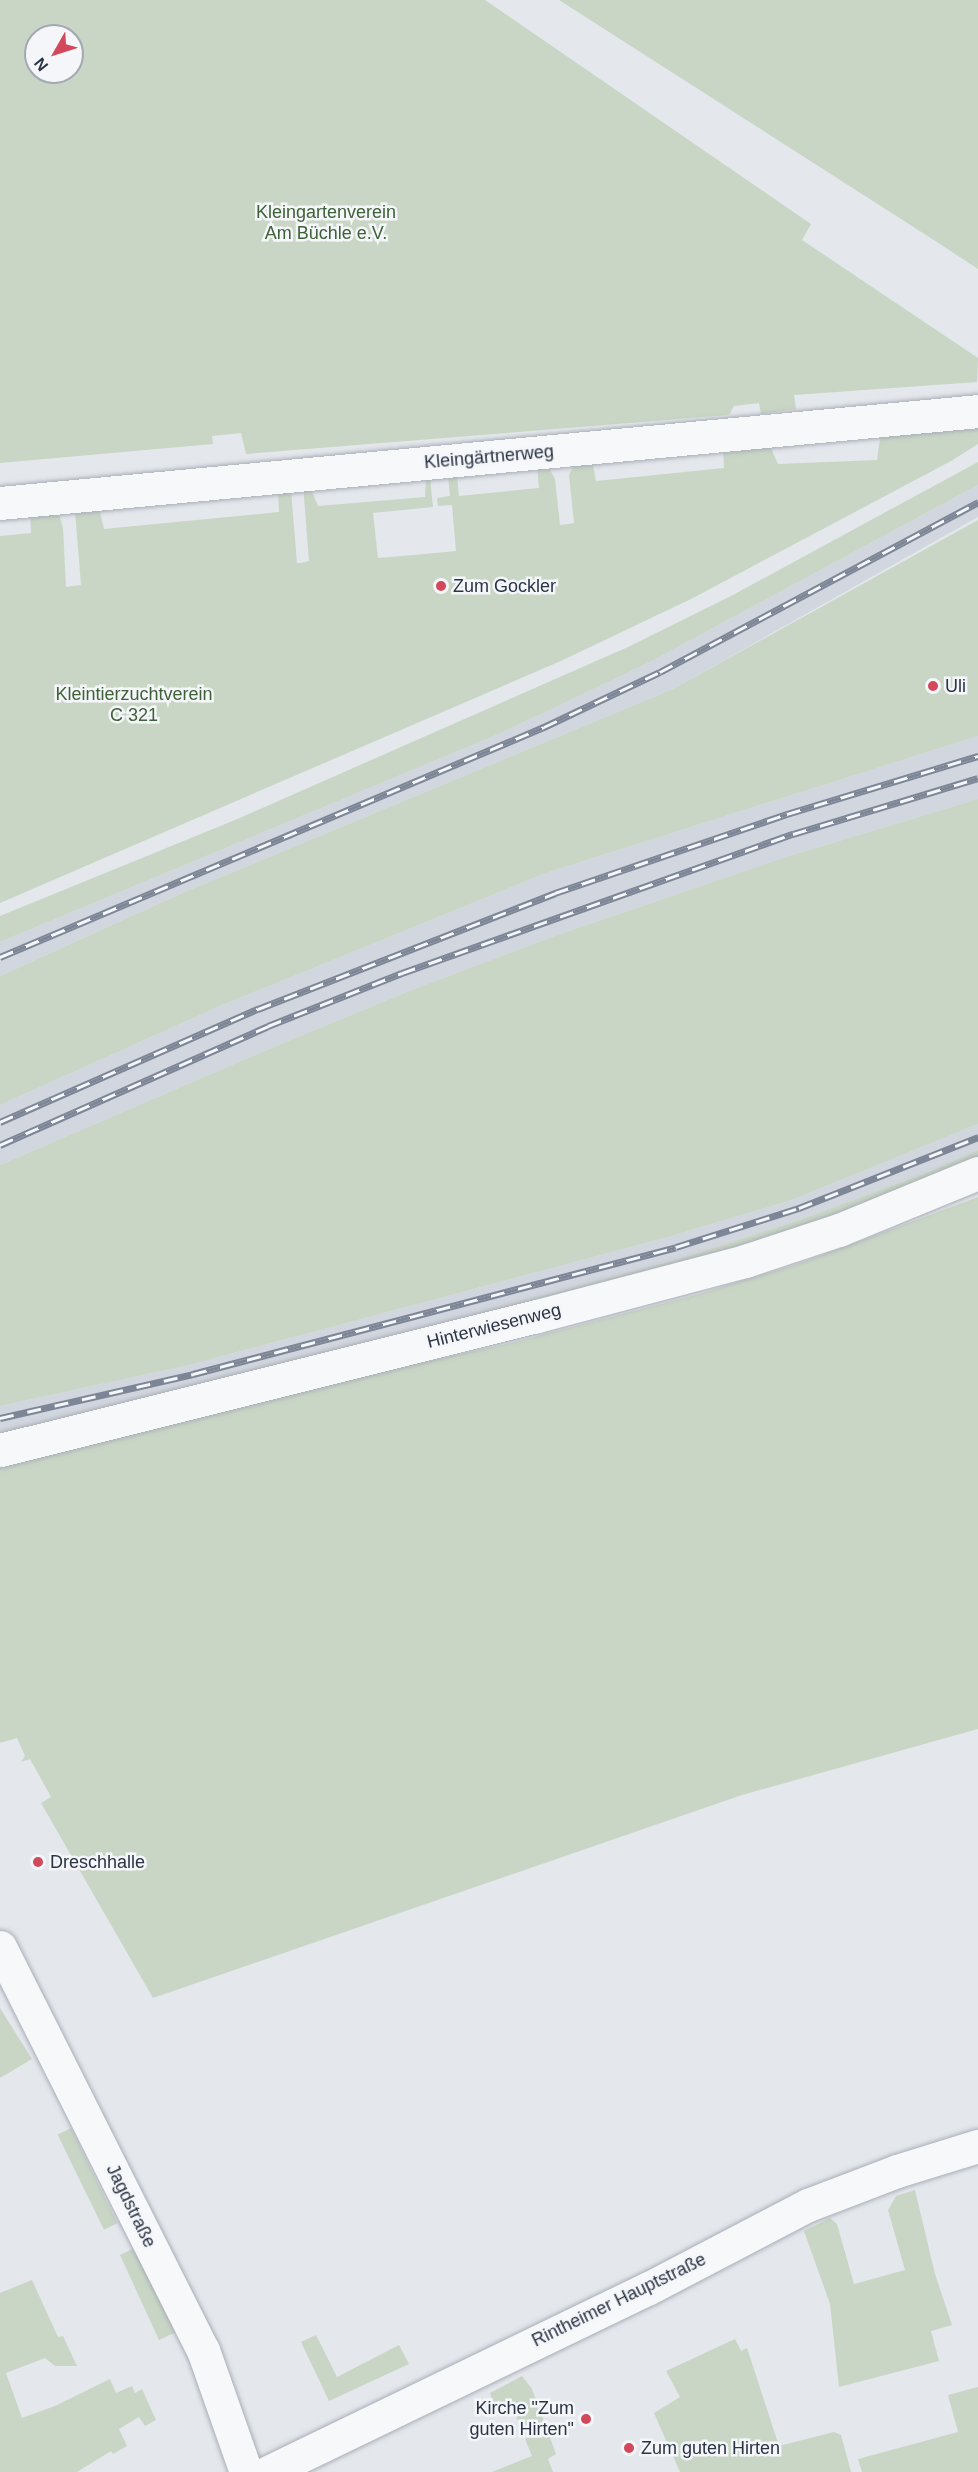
<!DOCTYPE html>
<meta charset="utf-8">
<style>
body{margin:0}
#map{position:relative;width:978px;height:2472px;overflow:hidden;background:#e4e7ec;font-family:Arial,sans-serif}
div>[style]{position:absolute}
.built>*{inset:0;background:#d2d6de}
.green>*{inset:0;background:#c9d6c5;transform-origin:0 0}
.roads{filter:drop-shadow(0 0 2px #a9aeb7) drop-shadow(0 0 2px #a9aeb7)}
.minor>*{height:33px;margin:-16.5px;padding:0 16.5px;transform-origin:16.5px;border-radius:16.5px;background:#f7f8fa}
.rail>*{height:7px;margin-top:-3.5px;transform-origin:0;background:repeating-linear-gradient(90deg,#f4f6f9 0 14px,#7d8696 0 28px);box-sizing:border-box;border-block:2px solid #7d8696}
.dots>*{width:16px;height:16px;translate:-50% -50%;box-sizing:border-box;border:3px solid #f4f6f9;border-radius:50%}
span{translate:-50% -50%;white-space:nowrap;text-align:center;line-height:1.15;-webkit-text-stroke:5px #f4f6f9;paint-order:stroke}
.park-label{font-size:18px;color:#3f6138}
.street-label{font-size:18px;color:#2b3445}
.poi-label{font-size:18px;color:#2b3445}
.left{translate:0 -50%;text-align:left}
.right{translate:-100% -50%;text-align:right}
.north{position:absolute;left:24px;top:24px;width:60px;height:60px;box-sizing:border-box;background:#f4f6f9;border:2px solid #a4a8b1;border-radius:50%;rotate:231deg;font-size:16px;font-weight:700;line-height:24px;text-align:center;color:#2b3445}
.north::after{content:'';display:block;margin:auto;width:21px;height:27px;background:#d1495b;clip-path:polygon(50% 0,100% 100%,50% 72%,0 100%)}
</style>
<div id="map">
<div class="built">
<i style="clip-path:polygon(978px 485px,978px 517px,673px 689px,180px 894px,0 976px,0 942px,501px 733px,648px 663px)"></i>
<i style="clip-path:polygon(978px 736px,978px 799px,789px 856px,557px 935px,409px 991px,276px 1046px,0 1165px,0 1105px,220px 1006px,546px 873px)"></i>
<i style="clip-path:polygon(978px 1124px,978px 1150px,925px 1173px,802px 1219px,679px 1259px,199px 1389px,0 1434px,0 1406px,189px 1365px,668px 1237px,792px 1200px)"></i>
</div>
<div class="green">
<i style="clip-path:polygon(evenodd,0 0,485px 0,811px 224px,802px 240px,978px 358px,977px 382px,794px 395px,796px 409px,761px 414px,759px 403px,734px 406px,729px 415px,246px 454px,241px 433px,212px 436px,213px 444px,0 463px,0 0,36px 36px,72px 36px,72px 72px,36px 72px,36px 36px)"></i>
<i style="clip-path:polygon(559px 0,978px 0,978px 269px,940px 244px)"></i>
<i style="clip-path:polygon(978px 421px,978px 444px,951px 461px,693px 598px,563px 660px,0 903px,0 536px,31px 533px,30px 510px,59px 514px,63px 528px,66px 587px,81px 585px,75px 511px,98px 504px,104px 529px,279px 512px,278px 488px,291px 490px,297px 563px,301px 563px,309px 561px,303px 485px,309px 484px,318px 506px,425px 497px,426px 479px,430px 478px,433px 507px,373px 513px,378px 558px,414px 555px,456px 551px,452px 505px,438px 506px,437px 498px,450px 496px,448px 476px,457px 475px,459px 496px,539px 488px,537px 467px,548px 466px,555px 479px,560px 525px,568px 524px,574px 523px,569px 475px,576px 461px,592px 460px,596px 481px,724px 468px,723px 448px,769px 444px,778px 464px,877px 460px,880px 439px,889px 433px)"></i>
<i style="clip-path:polygon(978px 462px,978px 485px,648px 663px,501px 733px,0 942px,0 916px,235px 820px,628px 647px,731px 596px)"></i>
<i style="clip-path:polygon(978px 520px,978px 736px,546px 873px,220px 1006px,0 1105px,0 976px,180px 894px,673px 689px)"></i>
<i style="clip-path:polygon(978px 799px,978px 1124px,792px 1200px,668px 1237px,189px 1365px,0 1406px,0 1165px,276px 1046px,409px 991px,557px 935px,789px 856px)"></i>
<i style="clip-path:polygon(978px 1150px,978px 1166px,839px 1222px,199px 1389px,679px 1259px,802px 1219px,925px 1173px)"></i>
<i style="clip-path:polygon(978px 1197px,978px 1729px,742px 1795px,153px 1998px,41px 1803px,51px 1797px,30px 1759px,21px 1762px,25px 1756px,17px 1738px,0 1743px,0 1468px,337px 1381px,511px 1343px,699px 1294px,798px 1264px)"></i>
<i style="clip-path:polygon(0 2008px,32px 2059px,0 2078px)"></i>
<i style="left:71px;top:2128px;width:106px;height:15px;rotate:64deg"></i>
<i style="clip-path:polygon(915px 2190px,935px 2274px,952px 2325px,931px 2331px,939px 2361px,839px 2387px,830px 2304px,804px 2231px,830px 2218px,837px 2224px,854px 2284px,905px 2270px,888px 2210px,896px 2196px)"></i>
<i style="clip-path:polygon(137px 2247px,181px 2330px,159px 2340px,120px 2255px)"></i>
<i style="clip-path:polygon(32px 2280px,58px 2337px,63px 2336px,77px 2366px,55px 2366px,45px 2358px,6px 2373px,22px 2418px,55px 2406px,110px 2379px,116px 2393px,132px 2386px,135px 2393px,142px 2389px,156px 2420px,145px 2426px,139px 2417px,119px 2429px,127px 2446px,113px 2454px,111px 2451px,77px 2472px,0 2472px,0 2293px)"></i>
<i style="clip-path:polygon(316px 2335px,337px 2377px,399px 2345px,409px 2364px,329px 2401px,301px 2342px)"></i>
<i style="clip-path:polygon(735px 2339px,741px 2351px,747px 2348px,779px 2446px,834px 2432px,841px 2435px,851px 2472px,680px 2472px,654px 2413px,680px 2397px,666px 2371px)"></i>
<i style="clip-path:polygon(522px 2376px,532px 2389px,556px 2454px,548px 2459px,553px 2472px,492px 2472px,532px 2456px,525px 2439px,530px 2436px,523px 2419px,518px 2421px,510px 2400px,494px 2407px,490px 2393px)"></i>
<i style="clip-path:polygon(978px 2387px,978px 2472px,862px 2472px,858px 2459px,958px 2432px,948px 2395px)"></i>
</div>
<div class="roads">
<div class="minor">
<i style="left:0;top:503px;width:982px;rotate:-5.37deg"></i>
<i style="left:0;top:1450px;width:553px;rotate:-14.01deg"></i>
<i style="left:537px;top:1316px;width:215px;rotate:-14.8deg"></i>
<i style="left:745px;top:1261px;width:99px;rotate:-18.3deg"></i>
<i style="left:839px;top:1230px;width:150px;rotate:-22.3deg"></i>
<i style="left:0;top:1947px;width:451px;rotate:63.3deg"></i>
<i style="left:203px;top:2350px;width:129px;rotate:70.6deg"></i>
<i style="left:268px;top:2472px;width:423px;rotate:-25.8deg"></i>
<i style="left:649px;top:2288px;width:179px;rotate:-27.6deg"></i>
<i style="left:808px;top:2205px;width:95px;rotate:-20.9deg"></i>
<i style="left:897px;top:2171px;width:85px;rotate:-17.2deg"></i>
</div>
</div>
<div class="rail">
<i style="left:0;top:957px;width:591px;rotate:-22.92deg"></i>
<i style="left:544px;top:727px;width:128px;rotate:-25.4deg"></i>
<i style="left:660px;top:672px;width:361px;rotate:-28.1deg"></i>
<i style="left:0;top:1122px;width:282px;rotate:-23.7deg"></i>
<i style="left:258px;top:1009px;width:319px;rotate:-21.3deg"></i>
<i style="left:555px;top:893px;width:245px;rotate:-18.8deg"></i>
<i style="left:787px;top:814px;width:200px;rotate:-16.9deg"></i>
<i style="left:0;top:1145px;width:293px;rotate:-23.9deg"></i>
<i style="left:268px;top:1026px;width:144px;rotate:-21.6deg"></i>
<i style="left:402px;top:973px;width:415px;rotate:-19.6deg"></i>
<i style="left:793px;top:834px;width:193px;rotate:-16.8deg"></i>
<i style="left:0;top:1418px;width:198px;rotate:-12.8deg"></i>
<i style="left:193px;top:1374px;width:499px;rotate:-14.7deg"></i>
<i style="left:676px;top:1247px;width:129px;rotate:-17.6deg"></i>
<i style="left:799px;top:1208px;width:193px;rotate:-21.6deg"></i>
</div>
<div class="dots">
<i style="left:441px;top:586px;background:#d1495b"></i>
<i style="left:933px;top:686px;background:#d1495b"></i>
<i style="left:38px;top:1862px;background:#d1495b"></i>
<i style="left:586px;top:2419px;background:#d1495b"></i>
<i style="left:629px;top:2448px;background:#d1495b"></i>
</div>
<div class="park-label">
<span style="left:326px;top:223px">Kleingartenverein<br>Am Büchle e.V.</span>
<span style="left:134px;top:705px">Kleintierzuchtverein<br>C 321</span>
</div>
<div class="street-label">
<span style="left:489px;top:457px;rotate:-5deg">Kleingärtnerweg</span>
<span style="left:494px;top:1326px;rotate:-14deg">Hinterwiesenweg</span>
<span style="left:131px;top:2206px;rotate:64deg">Jagdstraße</span>
<span style="left:619px;top:2300px;rotate:-26deg">Rintheimer Hauptstraße</span>
</div>
<div class="poi-label">
<span class="left" style="left:453px;top:586px">Zum Gockler</span>
<span class="left" style="left:945px;top:686px">Uli</span>
<span class="left" style="left:50px;top:1862px">Dreschhalle</span>
<span class="right" style="left:574px;top:2419px">Kirche "Zum<br>guten Hirten"</span>
<span class="left" style="left:641px;top:2448px">Zum guten Hirten</span>
</div>
<div class="north">N</div>
</div>
